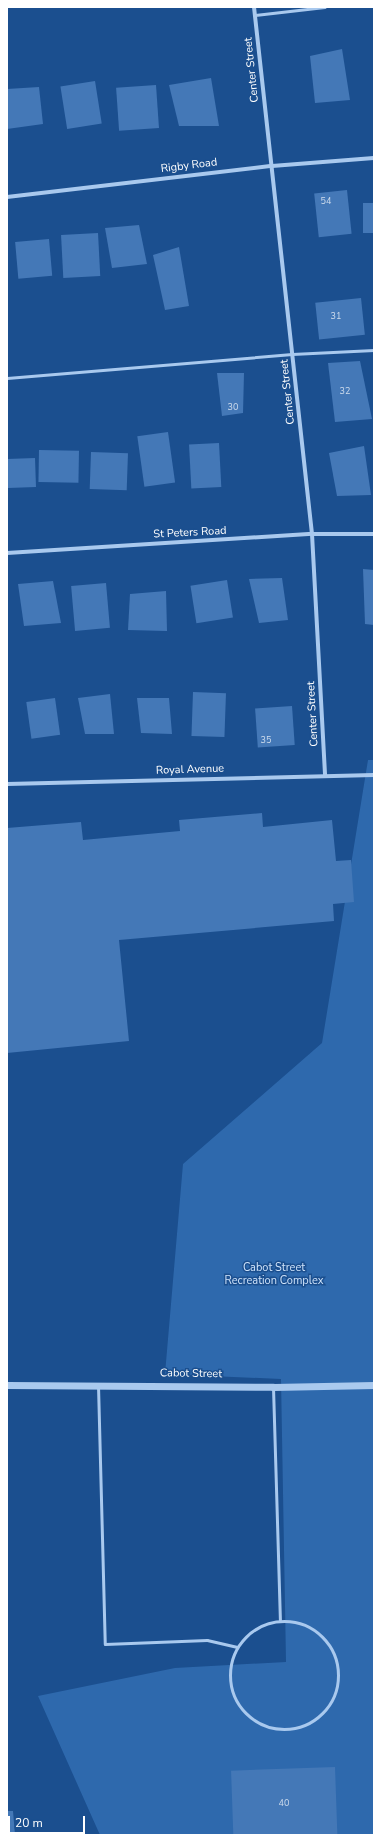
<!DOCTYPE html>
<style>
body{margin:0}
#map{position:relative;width:381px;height:1842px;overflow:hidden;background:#1b4f8f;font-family:"Nunito Sans",sans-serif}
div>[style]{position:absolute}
.green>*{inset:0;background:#2e69ad}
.building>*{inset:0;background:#4478b7;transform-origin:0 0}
.service>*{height:3px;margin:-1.5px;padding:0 1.5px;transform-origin:1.5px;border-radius:1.5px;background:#a9c9ee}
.service>.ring{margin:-1.5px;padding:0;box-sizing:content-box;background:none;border:3px solid #a9c9ee;border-radius:50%}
.minor>*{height:4px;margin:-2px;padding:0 2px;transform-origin:2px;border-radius:2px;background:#a9c9ee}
.tertiary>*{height:7px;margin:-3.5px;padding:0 3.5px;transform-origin:3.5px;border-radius:3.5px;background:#a9c9ee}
span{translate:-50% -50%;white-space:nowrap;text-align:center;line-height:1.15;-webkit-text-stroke:3px #1b4f8f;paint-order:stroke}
.number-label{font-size:9px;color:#d0dded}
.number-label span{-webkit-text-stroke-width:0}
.street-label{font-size:11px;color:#fff}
.park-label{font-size:11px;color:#cfe3fa}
.frame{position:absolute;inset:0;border:8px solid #fff;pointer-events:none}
.scale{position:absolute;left:8px;top:1816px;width:77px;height:18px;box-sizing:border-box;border:2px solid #fff;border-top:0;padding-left:5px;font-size:12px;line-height:14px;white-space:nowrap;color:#fff;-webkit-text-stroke:3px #1b4f8f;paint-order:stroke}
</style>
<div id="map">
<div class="green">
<i style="clip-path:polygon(368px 760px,374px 760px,374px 1835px,100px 1835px,38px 1696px,175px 1668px,286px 1662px,281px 1379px,165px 1374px,183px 1164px,322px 1043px)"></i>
</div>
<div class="building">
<i style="clip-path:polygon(342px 49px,350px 100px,315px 103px,310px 56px)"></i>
<i style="clip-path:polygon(211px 78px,219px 126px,179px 126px,169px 85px)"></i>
<i style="left:95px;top:81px;width:43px;height:35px;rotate:81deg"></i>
<i style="left:156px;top:85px;width:43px;height:40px;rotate:86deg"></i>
<i style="clip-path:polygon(39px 87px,43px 124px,7px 129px,7px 89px)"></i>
<i style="left:347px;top:190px;width:44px;height:33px;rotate:84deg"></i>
<i style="left:374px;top:203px;width:30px;height:11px;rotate:90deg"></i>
<i style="clip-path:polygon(139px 225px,147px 264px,112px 268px,105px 228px)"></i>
<i style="left:98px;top:233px;width:43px;height:37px;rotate:87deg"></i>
<i style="left:49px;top:239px;width:37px;height:34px;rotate:85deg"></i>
<i style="clip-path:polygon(179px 247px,189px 306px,165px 310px,153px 255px)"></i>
<i style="left:361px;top:298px;width:37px;height:46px;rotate:84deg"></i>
<i style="clip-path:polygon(360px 361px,372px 419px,335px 422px,328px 363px)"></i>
<i style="clip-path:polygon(217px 373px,244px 373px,243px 413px,222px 416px)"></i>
<i style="left:168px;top:432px;width:51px;height:31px;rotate:82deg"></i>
<i style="left:219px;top:443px;width:44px;height:30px;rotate:87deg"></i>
<i style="clip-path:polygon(364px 446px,371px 495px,337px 496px,329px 453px)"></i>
<i style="left:39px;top:450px;width:40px;height:32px;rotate:1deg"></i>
<i style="left:91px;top:452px;width:37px;height:37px;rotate:2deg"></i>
<i style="left:35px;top:458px;width:29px;height:28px;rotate:88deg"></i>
<i style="clip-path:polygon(363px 569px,374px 570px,374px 625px,365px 624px)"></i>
<i style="clip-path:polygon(282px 578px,288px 620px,259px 623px,249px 579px)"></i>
<i style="left:227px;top:580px;width:38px;height:37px;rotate:81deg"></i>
<i style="clip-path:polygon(53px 581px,61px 623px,24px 626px,18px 584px)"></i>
<i style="left:106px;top:583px;width:45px;height:35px;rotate:85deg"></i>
<i style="clip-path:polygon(166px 591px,167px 631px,128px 630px,130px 594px)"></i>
<i style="left:193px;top:692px;width:33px;height:44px;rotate:2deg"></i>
<i style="clip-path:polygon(110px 694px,114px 734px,85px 734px,78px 698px)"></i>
<i style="left:55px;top:698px;width:37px;height:29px;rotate:82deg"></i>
<i style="clip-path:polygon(137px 698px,169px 698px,172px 734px,141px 733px)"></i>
<i style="left:292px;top:706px;width:39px;height:37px;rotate:86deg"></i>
<i style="clip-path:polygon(262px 813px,263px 827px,332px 820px,336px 861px,351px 860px,354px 902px,333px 904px,334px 921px,119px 940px,129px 1041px,7px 1053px,7px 828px,81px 822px,83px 840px,180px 831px,179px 820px)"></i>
<i style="left:335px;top:1767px;width:68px;height:104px;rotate:88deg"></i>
<i style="clip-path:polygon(7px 1811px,13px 1811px,15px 1835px,7px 1835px)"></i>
</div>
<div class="service">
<i style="left:255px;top:15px;width:70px;rotate:-6.5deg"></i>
<i style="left:7px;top:378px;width:286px;rotate:-4.8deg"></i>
<i style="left:292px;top:354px;width:82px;rotate:-2.8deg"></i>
<i style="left:98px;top:1385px;width:259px;rotate:88.5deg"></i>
<i style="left:105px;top:1644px;width:102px;rotate:-2.2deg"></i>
<i style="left:207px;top:1640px;width:31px;rotate:13deg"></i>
<i style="left:273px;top:1387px;width:233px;rotate:88.3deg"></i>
<i class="ring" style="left:230px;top:1621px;width:105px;height:105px"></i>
</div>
<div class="minor">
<i style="left:254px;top:7px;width:530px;rotate:83.72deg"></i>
<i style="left:312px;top:534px;width:242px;rotate:86.9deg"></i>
<i style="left:7px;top:197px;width:267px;rotate:-6.7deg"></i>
<i style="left:272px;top:166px;width:102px;rotate:-4.5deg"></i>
<i style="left:7px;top:553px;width:306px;rotate:-3.6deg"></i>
<i style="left:312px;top:534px;width:62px"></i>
<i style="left:7px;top:784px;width:367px;rotate:-1.4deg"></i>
</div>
<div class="tertiary">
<i style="left:7px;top:1385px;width:266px;rotate:0.4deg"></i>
<i style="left:273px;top:1387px;width:101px;rotate:-1.1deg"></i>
</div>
<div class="number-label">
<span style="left:326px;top:201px">54</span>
<span style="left:336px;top:316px">31</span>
<span style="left:345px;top:391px">32</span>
<span style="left:233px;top:407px">30</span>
<span style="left:266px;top:740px">35</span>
<span style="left:284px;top:1803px">40</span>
</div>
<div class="street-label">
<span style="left:252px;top:70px;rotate:-96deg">Center Street</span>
<span style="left:189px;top:166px;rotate:-7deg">Rigby Road</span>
<span style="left:288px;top:392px;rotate:-96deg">Center Street</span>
<span style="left:190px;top:533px;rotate:-3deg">St Peters Road</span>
<span style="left:313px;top:714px;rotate:-93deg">Center Street</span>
<span style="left:190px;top:770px;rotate:-2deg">Royal Avenue</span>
<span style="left:191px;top:1374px;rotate:1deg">Cabot Street</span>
</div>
<div class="park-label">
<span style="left:274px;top:1275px">Cabot Street<br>Recreation Complex</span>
</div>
<div class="frame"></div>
<div class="scale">20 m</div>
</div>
